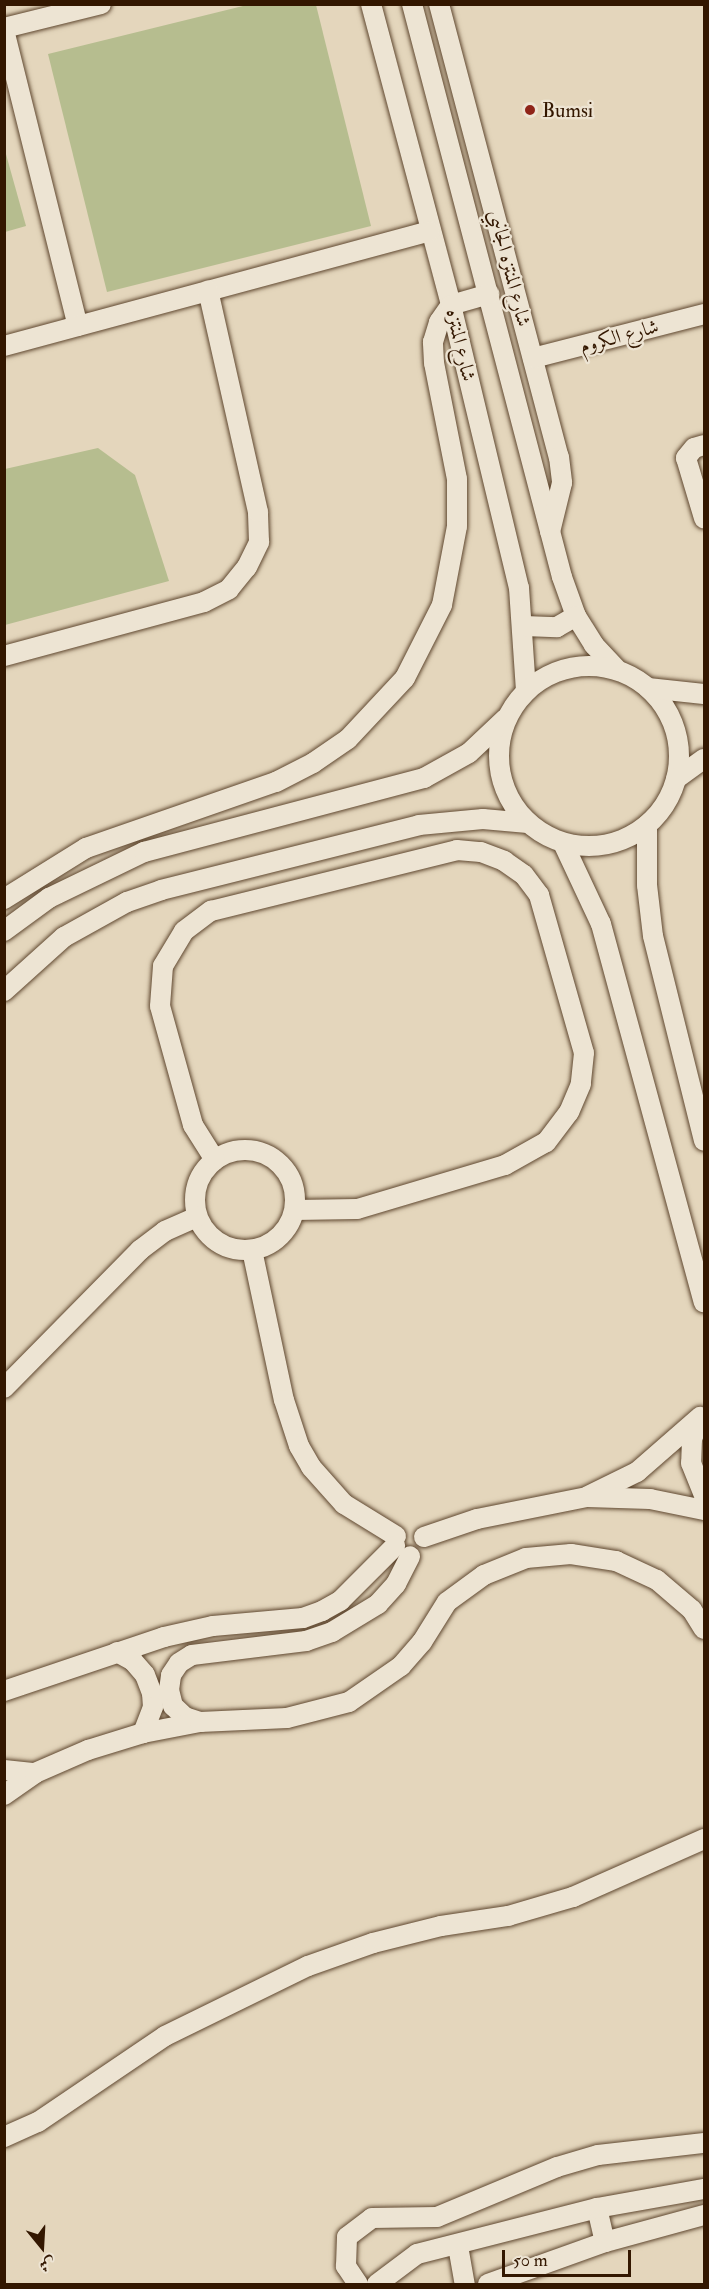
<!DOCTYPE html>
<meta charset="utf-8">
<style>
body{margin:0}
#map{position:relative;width:709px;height:2289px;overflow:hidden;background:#e4d6bc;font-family:"IM FELL Double Pica",Amiri,serif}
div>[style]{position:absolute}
.green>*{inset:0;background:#b6bd8f}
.roads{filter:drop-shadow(0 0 2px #5f472f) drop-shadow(0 0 2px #5f472f)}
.minor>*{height:20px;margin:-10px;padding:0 10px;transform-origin:10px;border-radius:10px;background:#ede4d3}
.minor>.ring{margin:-10px;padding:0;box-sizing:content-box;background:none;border:20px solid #ede4d3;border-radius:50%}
.dots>*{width:16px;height:16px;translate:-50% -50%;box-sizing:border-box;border:3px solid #ede4d3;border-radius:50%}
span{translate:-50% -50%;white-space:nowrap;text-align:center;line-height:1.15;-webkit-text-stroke:4.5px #ede4d3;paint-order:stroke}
.poi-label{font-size:20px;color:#331700}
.left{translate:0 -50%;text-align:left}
.street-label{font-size:20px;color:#331700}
.frame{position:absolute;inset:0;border:6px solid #331700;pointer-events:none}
.north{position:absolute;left:12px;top:2217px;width:60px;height:60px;-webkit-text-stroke:4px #ede4d3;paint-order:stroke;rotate:162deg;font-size:16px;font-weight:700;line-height:24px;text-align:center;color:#331700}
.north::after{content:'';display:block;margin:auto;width:21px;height:27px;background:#331700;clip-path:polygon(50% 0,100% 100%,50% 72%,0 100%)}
.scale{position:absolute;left:502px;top:2250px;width:129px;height:27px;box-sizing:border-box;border:3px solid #331700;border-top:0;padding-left:8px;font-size:18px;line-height:21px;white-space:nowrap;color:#331700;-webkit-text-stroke:4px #ede4d3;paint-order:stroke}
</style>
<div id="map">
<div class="green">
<i style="clip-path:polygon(247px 5px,316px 5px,371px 226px,107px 292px,48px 54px)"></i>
<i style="clip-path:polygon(4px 147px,26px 226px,5px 232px,4px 232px)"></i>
<i style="clip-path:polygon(98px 448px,135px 475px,169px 581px,5px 625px,5px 469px)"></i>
</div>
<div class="roads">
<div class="minor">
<i style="left:371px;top:4px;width:311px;rotate:75.1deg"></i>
<i style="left:451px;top:305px;width:291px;rotate:76.5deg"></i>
<i style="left:519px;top:588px;width:103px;rotate:86.1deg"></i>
<i style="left:412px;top:4px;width:592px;rotate:75.33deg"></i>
<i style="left:562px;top:577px;width:41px;rotate:70.3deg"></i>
<i style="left:576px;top:616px;width:34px;rotate:58deg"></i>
<i style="left:594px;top:645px;width:34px;rotate:47deg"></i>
<i style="left:439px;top:4px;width:469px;rotate:75.2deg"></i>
<i style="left:559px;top:457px;width:26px;rotate:83deg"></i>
<i style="left:562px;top:483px;width:50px;rotate:103.8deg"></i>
<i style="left:4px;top:28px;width:100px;rotate:-13.9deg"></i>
<i style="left:4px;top:30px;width:305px;rotate:76deg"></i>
<i style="left:4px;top:346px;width:441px;rotate:-15.1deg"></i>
<i style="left:533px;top:358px;width:177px;rotate:-14.4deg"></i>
<i style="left:704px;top:445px;width:10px;rotate:163deg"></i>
<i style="left:694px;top:448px;width:13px;rotate:129deg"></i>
<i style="left:686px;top:458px;width:63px;rotate:73.3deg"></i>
<i style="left:524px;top:626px;width:33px;rotate:2deg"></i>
<i style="left:557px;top:627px;width:22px;rotate:-30deg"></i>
<i style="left:4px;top:656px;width:207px;rotate:-15.1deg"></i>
<i style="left:204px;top:602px;width:28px;rotate:-27deg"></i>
<i style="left:229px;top:589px;width:28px;rotate:-51deg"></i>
<i style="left:247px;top:567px;width:28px;rotate:-64deg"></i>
<i style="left:259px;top:542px;width:30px;rotate:-92deg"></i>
<i style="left:258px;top:512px;width:227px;rotate:-102.7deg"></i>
<i class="ring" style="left:499px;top:666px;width:160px;height:160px"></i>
<i style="left:648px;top:688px;width:56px;rotate:6.1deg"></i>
<i style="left:676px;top:779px;width:34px;rotate:-36deg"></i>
<i style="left:647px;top:825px;width:60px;rotate:90deg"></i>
<i style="left:647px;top:885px;width:51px;rotate:83.3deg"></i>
<i style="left:653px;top:936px;width:211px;rotate:76deg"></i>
<i style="left:563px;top:843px;width:89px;rotate:64.9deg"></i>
<i style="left:601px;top:924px;width:392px;rotate:74.8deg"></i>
<i style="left:4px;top:899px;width:97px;rotate:-31.9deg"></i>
<i style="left:86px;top:848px;width:201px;rotate:-19.2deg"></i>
<i style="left:276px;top:782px;width:42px;rotate:-27.2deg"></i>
<i style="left:313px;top:763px;width:42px;rotate:-34.4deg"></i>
<i style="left:348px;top:739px;width:83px;rotate:-46.9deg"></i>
<i style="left:405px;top:678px;width:82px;rotate:-63.1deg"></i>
<i style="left:442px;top:605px;width:80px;rotate:-79.2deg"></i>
<i style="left:457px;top:526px;width:47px;rotate:-90deg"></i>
<i style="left:457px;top:479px;width:118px;rotate:-101.2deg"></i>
<i style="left:434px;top:363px;width:21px;rotate:-93deg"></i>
<i style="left:433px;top:342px;width:21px;rotate:-73deg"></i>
<i style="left:439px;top:322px;width:21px;rotate:-55deg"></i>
<i style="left:451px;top:305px;width:40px;rotate:-16deg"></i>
<i style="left:4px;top:931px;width:56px;rotate:-36.3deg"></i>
<i style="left:49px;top:898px;width:106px;rotate:-25.8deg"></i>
<i style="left:144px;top:852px;width:290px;rotate:-14.8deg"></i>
<i style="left:424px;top:778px;width:51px;rotate:-29.1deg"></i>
<i style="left:469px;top:753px;width:50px;rotate:-43.4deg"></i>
<i style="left:4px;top:991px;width:81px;rotate:-42deg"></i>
<i style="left:64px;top:937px;width:72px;rotate:-29.1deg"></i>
<i style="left:127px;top:902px;width:36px;rotate:-19deg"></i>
<i style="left:161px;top:890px;width:266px;rotate:-14.1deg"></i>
<i style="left:419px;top:825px;width:64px;rotate:-5.4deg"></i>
<i style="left:483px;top:819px;width:45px;rotate:5.1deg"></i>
<i class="ring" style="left:195px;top:1150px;width:80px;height:80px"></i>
<i style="left:215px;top:1160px;width:41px;rotate:-122.2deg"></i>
<i style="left:193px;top:1125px;width:123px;rotate:-105.5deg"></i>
<i style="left:160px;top:1006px;width:40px;rotate:-85.7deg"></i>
<i style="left:163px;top:966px;width:41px;rotate:-59deg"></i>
<i style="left:184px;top:931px;width:34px;rotate:-37deg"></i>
<i style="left:211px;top:911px;width:253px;rotate:-13.9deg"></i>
<i style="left:457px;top:850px;width:24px;rotate:5deg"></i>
<i style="left:481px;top:852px;width:25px;rotate:21deg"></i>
<i style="left:504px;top:861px;width:24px;rotate:35deg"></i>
<i style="left:524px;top:875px;width:25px;rotate:53deg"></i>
<i style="left:539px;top:895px;width:164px;rotate:74.1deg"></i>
<i style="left:584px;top:1053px;width:31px;rotate:96deg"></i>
<i style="left:581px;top:1084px;width:30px;rotate:113deg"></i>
<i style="left:569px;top:1112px;width:38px;rotate:127deg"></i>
<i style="left:546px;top:1142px;width:47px;rotate:150.7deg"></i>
<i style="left:505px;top:1165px;width:154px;rotate:163.4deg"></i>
<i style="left:357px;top:1209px;width:62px;rotate:179.1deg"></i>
<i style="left:252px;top:1250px;width:153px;rotate:78deg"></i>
<i style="left:284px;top:1400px;width:48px;rotate:71.9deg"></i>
<i style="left:299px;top:1446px;width:24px;rotate:60deg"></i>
<i style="left:311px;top:1467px;width:50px;rotate:48.3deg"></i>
<i style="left:344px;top:1504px;width:61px;rotate:31.6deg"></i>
<i style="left:4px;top:1388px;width:194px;rotate:-45.4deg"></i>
<i style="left:140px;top:1250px;width:31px;rotate:-37deg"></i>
<i style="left:165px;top:1231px;width:35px;rotate:-24deg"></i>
<i style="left:700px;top:1419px;width:22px;rotate:112deg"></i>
<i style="left:692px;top:1439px;width:24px;rotate:92deg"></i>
<i style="left:691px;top:1463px;width:35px;rotate:68deg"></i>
<i style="left:588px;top:1496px;width:55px;rotate:-26.1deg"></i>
<i style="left:637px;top:1472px;width:84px;rotate:-41.1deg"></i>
<i style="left:424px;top:1537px;width:56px;rotate:-18.8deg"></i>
<i style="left:477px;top:1519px;width:112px;rotate:-11.3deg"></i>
<i style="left:587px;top:1497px;width:63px;rotate:1.8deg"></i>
<i style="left:650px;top:1499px;width:55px;rotate:11.5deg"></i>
<i style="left:117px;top:1652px;width:18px;rotate:29deg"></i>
<i style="left:133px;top:1661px;width:18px;rotate:49deg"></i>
<i style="left:145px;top:1675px;width:19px;rotate:69deg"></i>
<i style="left:152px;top:1693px;width:14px;rotate:86deg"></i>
<i style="left:153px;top:1707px;width:28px;rotate:111deg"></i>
<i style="left:4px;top:1691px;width:169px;rotate:-18.6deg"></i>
<i style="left:164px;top:1637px;width:50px;rotate:-12.7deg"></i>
<i style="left:213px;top:1626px;width:90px;rotate:-5.1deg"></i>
<i style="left:303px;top:1618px;width:20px;rotate:-20deg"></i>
<i style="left:322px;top:1611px;width:21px;rotate:-29deg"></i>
<i style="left:340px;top:1601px;width:78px;rotate:-45deg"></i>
<i style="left:200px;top:1722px;width:16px;rotate:-162deg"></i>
<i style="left:185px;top:1717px;width:16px;rotate:-137deg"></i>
<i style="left:173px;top:1706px;width:16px;rotate:-104deg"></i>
<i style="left:169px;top:1690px;width:15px;rotate:-82deg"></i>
<i style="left:171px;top:1675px;width:14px;rotate:-56deg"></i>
<i style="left:179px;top:1663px;width:15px;rotate:-32deg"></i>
<i style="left:192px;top:1655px;width:115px;rotate:-7deg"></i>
<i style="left:306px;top:1641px;width:28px;rotate:-19deg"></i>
<i style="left:332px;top:1632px;width:54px;rotate:-31.3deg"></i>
<i style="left:378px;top:1604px;width:27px;rotate:-48deg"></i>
<i style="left:396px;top:1584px;width:31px;rotate:-63deg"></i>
<i style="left:4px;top:1770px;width:31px;rotate:6deg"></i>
<i style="left:4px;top:1795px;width:38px;rotate:-35deg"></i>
<i style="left:35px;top:1773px;width:58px;rotate:-23.5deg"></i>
<i style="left:88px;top:1750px;width:58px;rotate:-17.2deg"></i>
<i style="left:143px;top:1733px;width:58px;rotate:-10.9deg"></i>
<i style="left:200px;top:1722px;width:87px;rotate:-2.6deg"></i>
<i style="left:287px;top:1718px;width:64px;rotate:-14.5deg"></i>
<i style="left:349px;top:1702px;width:63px;rotate:-34.7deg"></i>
<i style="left:401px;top:1666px;width:32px;rotate:-49deg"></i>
<i style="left:422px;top:1642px;width:47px;rotate:-58deg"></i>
<i style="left:447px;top:1602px;width:46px;rotate:-36.1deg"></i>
<i style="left:484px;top:1575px;width:45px;rotate:-22deg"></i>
<i style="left:526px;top:1558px;width:45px;rotate:-5.1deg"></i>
<i style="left:571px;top:1554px;width:46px;rotate:8.8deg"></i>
<i style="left:616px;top:1561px;width:45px;rotate:24.9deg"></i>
<i style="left:657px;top:1580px;width:46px;rotate:40.6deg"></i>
<i style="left:692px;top:1610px;width:22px;rotate:58deg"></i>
<i style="left:4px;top:2137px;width:37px;rotate:-24deg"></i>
<i style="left:38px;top:2122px;width:153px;rotate:-34.1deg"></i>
<i style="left:165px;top:2036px;width:159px;rotate:-26.1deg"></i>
<i style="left:308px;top:1966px;width:69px;rotate:-19.5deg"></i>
<i style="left:373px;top:1943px;width:70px;rotate:-14deg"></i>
<i style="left:441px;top:1926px;width:68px;rotate:-8.5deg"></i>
<i style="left:508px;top:1916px;width:68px;rotate:-16.3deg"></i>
<i style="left:573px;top:1897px;width:143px;rotate:-23.9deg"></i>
<i style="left:597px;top:2208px;width:35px;rotate:77deg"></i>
<i style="left:458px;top:2246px;width:39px;rotate:80deg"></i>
<i style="left:358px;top:2284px;width:22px;rotate:-124deg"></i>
<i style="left:346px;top:2266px;width:29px;rotate:-88deg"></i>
<i style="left:347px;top:2237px;width:31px;rotate:-37deg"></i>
<i style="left:372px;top:2218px;width:65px;rotate:-0.9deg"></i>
<i style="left:437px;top:2217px;width:130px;rotate:-22.6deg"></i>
<i style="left:557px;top:2167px;width:43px;rotate:-16.3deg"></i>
<i style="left:598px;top:2155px;width:107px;rotate:-6.5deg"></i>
<i style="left:377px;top:2284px;width:50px;rotate:-36.9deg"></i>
<i style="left:417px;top:2254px;width:186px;rotate:-14.3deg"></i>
<i style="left:597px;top:2208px;width:109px;rotate:-10.1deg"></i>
<i style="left:488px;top:2284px;width:124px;rotate:-19.7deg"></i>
<i style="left:605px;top:2242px;width:103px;rotate:-15.3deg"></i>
</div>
</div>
<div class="dots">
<i style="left:530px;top:110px;background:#8f2418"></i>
</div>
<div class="poi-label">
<span class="left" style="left:542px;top:110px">Bumsi</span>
</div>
<div class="street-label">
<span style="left:510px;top:268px;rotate:76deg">شارع المنتزه الجانبي</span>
<span style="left:619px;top:336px;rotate:-15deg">شارع الكروم</span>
<span style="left:461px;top:345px;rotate:77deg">شارع المنتزه</span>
</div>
<div class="frame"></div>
<div class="north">ش</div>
<div class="scale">50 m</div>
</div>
